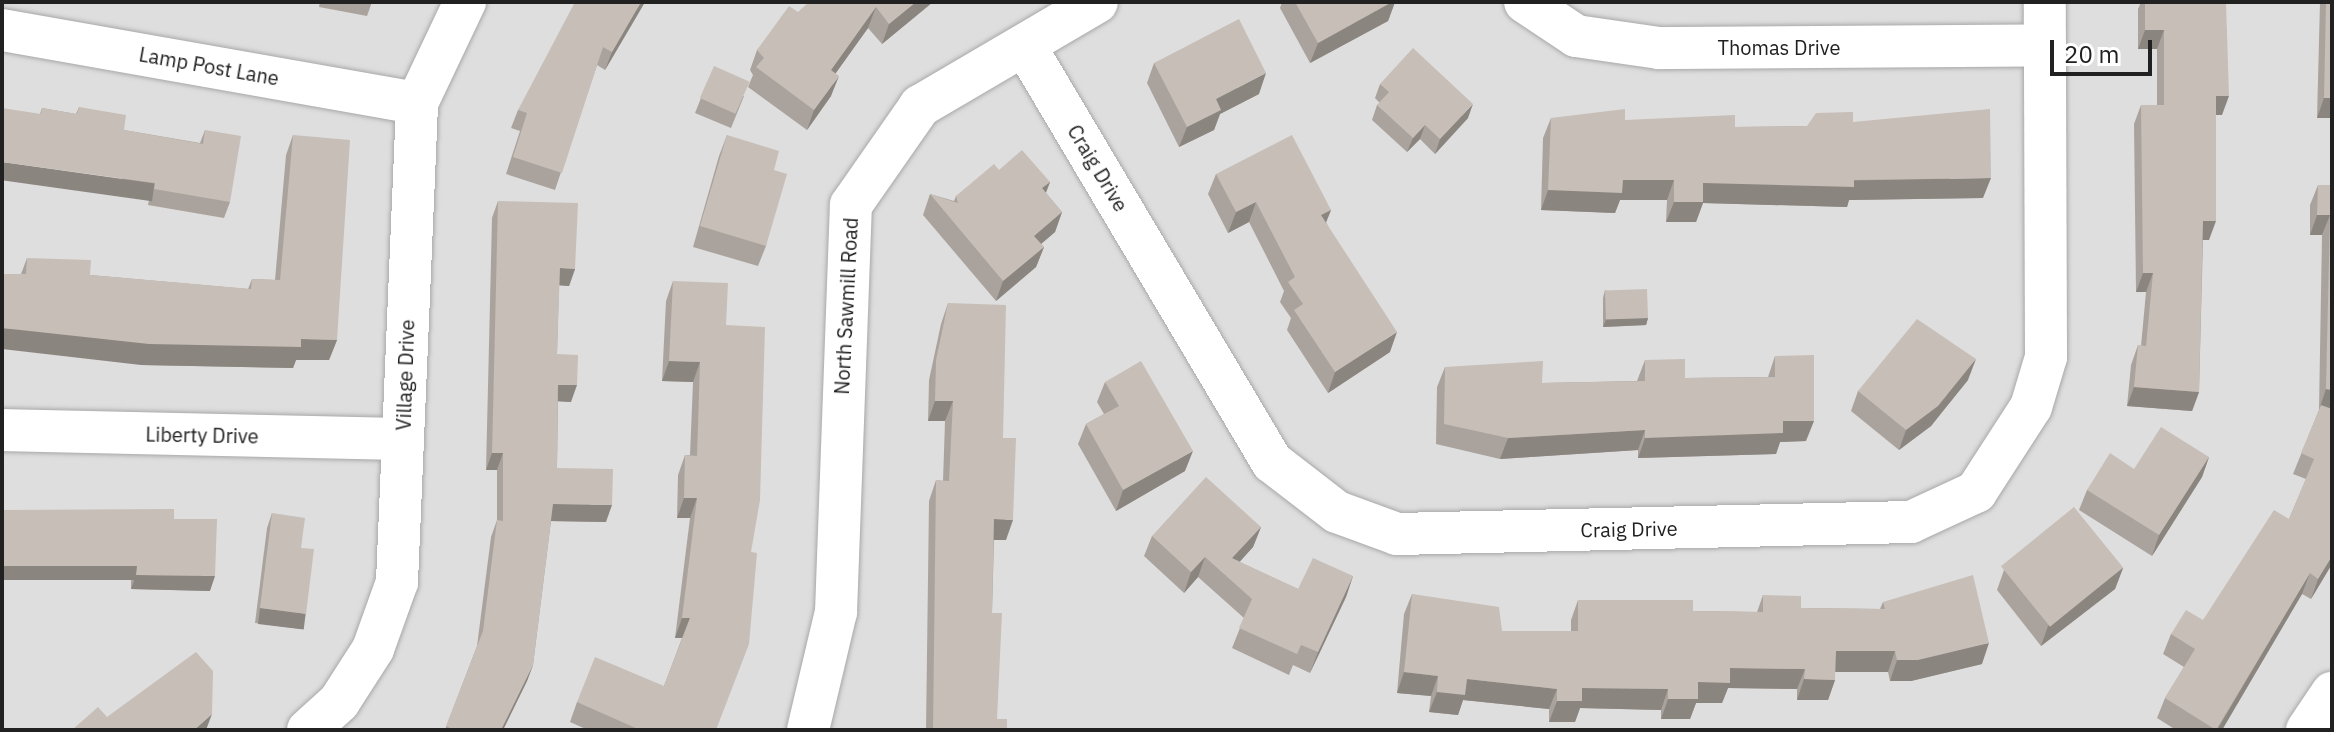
<!DOCTYPE html>
<style>
body{margin:0}
#map{position:relative;width:2334px;height:732px;overflow:hidden;background:#f1efe7;font-family:"IBM Plex Sans",sans-serif}
div>[style]{position:absolute}
.residential>*{inset:0;background:#dfdede;transform-origin:0 0}
.roads{filter:drop-shadow(0 0 2px #a8a8a8) drop-shadow(0 0 2px #a8a8a8)}
.minor>*{height:42px;margin:-21px;padding:0 21px;transform-origin:21px;border-radius:21px;background:#fff}
.wall>*{inset:0;background:#aaa39d}
.shaded-wall>*{inset:0;background:#8b8580;transform-origin:0 0}
.building>*{inset:0;background:#c6beb7;transform-origin:0 0}
span{translate:-50% -50%;white-space:nowrap;text-align:center;line-height:1.15;-webkit-text-stroke:6px #fff;paint-order:stroke}
.street-label{font-size:20px;color:#212121}
.frame{position:absolute;inset:0;border:4px solid #212121;pointer-events:none}
.scale{position:absolute;left:2050px;top:40px;width:102px;height:36px;box-sizing:border-box;border:4px solid #212121;border-top:0;padding-left:10px;font-size:24px;line-height:28px;white-space:nowrap;color:#212121;-webkit-text-stroke:6px #fff;paint-order:stroke}
</style>
<div id="map">
<div class="residential">
<i style="left:2px;top:2px;width:2330px;height:728px"></i>
</div>
<div class="roads">
<div class="minor">
<i style="left:1525px;top:2px;width:61px;rotate:33.7deg"></i>
<i style="left:1576px;top:36px;width:84px;rotate:8.2deg"></i>
<i style="left:1659px;top:48px;width:386px;rotate:-0.4deg"></i>
<i style="left:2px;top:30px;width:421px;rotate:10deg"></i>
<i style="left:1025px;top:46px;width:484px;rotate:59.3deg"></i>
<i style="left:1272px;top:462px;width:82px;rotate:37.6deg"></i>
<i style="left:1337px;top:512px;width:64px;rotate:20.1deg"></i>
<i style="left:1397px;top:534px;width:514px;rotate:-1.34deg"></i>
<i style="left:1911px;top:522px;width:72px;rotate:-24.8deg"></i>
<i style="left:1976px;top:492px;width:101px;rotate:-57.1deg"></i>
<i style="left:2031px;top:407px;width:52px;rotate:-73.3deg"></i>
<i style="left:2046px;top:357px;width:355px;rotate:-90.2deg"></i>
<i style="left:2px;top:430px;width:400px;rotate:1.3deg"></i>
<i style="left:308px;top:730px;width:42px;rotate:-42.1deg"></i>
<i style="left:339px;top:702px;width:63px;rotate:-57.3deg"></i>
<i style="left:373px;top:649px;width:71px;rotate:-70.3deg"></i>
<i style="left:397px;top:582px;width:479px;rotate:-87.6deg"></i>
<i style="left:417px;top:103px;width:112px;rotate:-64.6deg"></i>
<i style="left:808px;top:730px;width:121px;rotate:-76.7deg"></i>
<i style="left:836px;top:612px;width:407px;rotate:-87.9deg"></i>
<i style="left:851px;top:205px;width:121px;rotate:-55.1deg"></i>
<i style="left:920px;top:106px;width:205px;rotate:-30.4deg"></i>
<i style="left:2307px;top:730px;width:45px;rotate:-56deg"></i>
</div>
</div>
<div class="wall">
<i style="clip-path:polygon(320px 2px,372px 2px,367px 16px,319px 7px)"></i>
<i style="clip-path:polygon(645px 2px,605px 70px,597px 65px,555px 190px,506px 174px,520px 131px,511px 128px,518px 110px)"></i>
<i style="clip-path:polygon(933px 2px,882px 44px,868px 28px,835px 74px,831px 96px,807px 130px,748px 87px,753px 75px,750px 70px,757px 50px,798px 12px)"></i>
<i style="clip-path:polygon(1282px 2px,1395px 2px,1388px 21px,1310px 63px,1280px 8px)"></i>
<i style="clip-path:polygon(2141px 2px,2240px 2px,2226px 2px,2222px 115px,2216px 115px,2209px 240px,2203px 240px,2199px 392px,2192px 411px,2127px 406px,2131px 365px,2138px 345px,2141px 346px,2146px 292px,2136px 292px,2134px 124px,2141px 105px,2157px 105px,2157px 49px,2138px 49px,2138px 9px)"></i>
<i style="clip-path:polygon(2320px 2px,2332px 2px,2332px 564px,2311px 599px,2302px 594px,2222px 730px,2176px 730px,2157px 718px,2165px 698px,2184px 667px,2163px 654px,2171px 634px,2203px 620px,2289px 519px,2306px 479px,2293px 474px,2319px 410px,2322px 235px,2310px 235px,2310px 205px,2318px 185px,2331px 185px,2332px 118px,2317px 118px)"></i>
<i style="clip-path:polygon(1154px 63px,1259px 94px,1220px 114px,1214px 130px,1179px 147px,1147px 83px)"></i>
<i style="clip-path:polygon(1380px 84px,1468px 118px,1435px 154px,1420px 139px,1407px 152px,1372px 120px,1377px 105px,1380px 103px,1375px 98px)"></i>
<i style="clip-path:polygon(744px 96px,731px 128px,695px 113px,701px 98px)"></i>
<i style="clip-path:polygon(79px 107px,124px 130px,200px 143px,205px 130px,230px 202px,224px 218px,148px 205px,149px 200px,40px 114px,42px 108px,76px 114px)"></i>
<i style="clip-path:polygon(1551px 118px,1625px 120px,1735px 127px,1807px 126px,1853px 122px,1983px 198px,1849px 200px,1847px 207px,1703px 203px,1696px 222px,1666px 222px,1667px 200px,1620px 200px,1615px 213px,1541px 210px,1543px 138px)"></i>
<i style="clip-path:polygon(293px 135px,337px 340px,329px 360px,296px 360px,293px 368px,141px 365px,21px 274px,27px 258px,90px 275px,248px 289px,252px 279px,275px 280px,286px 155px)"></i>
<i style="clip-path:polygon(727px 135px,774px 170px,766px 246px,758px 266px,693px 247px,719px 156px)"></i>
<i style="clip-path:polygon(999px 170px,1050px 182px,1046px 193px,1062px 212px,1055px 232px,1041px 244px,1044px 247px,1036px 267px,996px 301px,923px 215px,930px 194px,954px 201px,956px 196px)"></i>
<i style="clip-path:polygon(1216px 174px,1331px 210px,1326px 222px,1390px 352px,1328px 393px,1287px 330px,1291px 318px,1280px 302px,1284px 291px,1249px 222px,1228px 233px,1208px 194px)"></i>
<i style="clip-path:polygon(498px 201px,575px 269px,569px 286px,559px 285px,557px 354px,571px 402px,558px 401px,557px 468px,606px 522px,551px 521px,533px 665px,527px 681px,503px 730px,445px 730px,477px 646px,491px 537px,497px 520px,497px 470px,486px 470px,492px 218px)"></i>
<i style="clip-path:polygon(673px 281px,726px 325px,716px 730px,588px 730px,570px 722px,577px 702px,664px 686px,682px 638px,675px 638px,690px 518px,677px 518px,678px 475px,685px 455px,690px 455px,693px 382px,662px 381px,666px 301px)"></i>
<i style="clip-path:polygon(1605px 290px,1648px 318px,1646px 325px,1603px 327px,1603px 298px)"></i>
<i style="clip-path:polygon(948px 303px,1003px 438px,1006px 540px,994px 540px,992px 613px,997px 719px,1007px 730px,926px 730px,929px 501px,936px 480px,943px 481px,945px 421px,928px 421px,929px 380px,941px 324px)"></i>
<i style="clip-path:polygon(1775px 356px,1806px 441px,1780px 442px,1776px 454px,1638px 458px,1638px 450px,1500px 459px,1436px 444px,1437px 387px,1445px 367px,1542px 383px,1637px 381px,1645px 360px,1685px 378px,1768px 377px)"></i>
<i style="clip-path:polygon(1968px 380px,1931px 426px,1899px 450px,1851px 411px,1858px 391px)"></i>
<i style="clip-path:polygon(1105px 382px,1185px 471px,1116px 511px,1078px 444px,1086px 424px,1104px 414px,1097px 402px)"></i>
<i style="clip-path:polygon(2209px 457px,2202px 477px,2152px 556px,2079px 510px,2087px 490px,2134px 469px)"></i>
<i style="clip-path:polygon(2px 510px,174px 519px,210px 591px,131px 589px,131px 580px,2px 580px)"></i>
<i style="clip-path:polygon(272px 513px,301px 548px,301px 629px,255px 623px,267px 528px)"></i>
<i style="clip-path:polygon(1261px 527px,1253px 547px,1239px 562px,1298px 589px,1353px 576px,1346px 597px,1310px 673px,1293px 665px,1289px 675px,1232px 648px,1244px 618px,1198px 577px,1184px 593px,1144px 556px,1152px 536px)"></i>
<i style="clip-path:polygon(2123px 568px,2115px 589px,2041px 646px,1997px 590px,2004px 570px)"></i>
<i style="clip-path:polygon(1412px 594px,1502px 631px,1571px 631px,1571px 620px,1578px 600px,1693px 611px,1757px 612px,1763px 595px,1801px 608px,1880px 609px,1883px 602px,1982px 664px,1911px 681px,1890px 681px,1888px 672px,1835px 672px,1835px 680px,1828px 700px,1797px 700px,1797px 689px,1728px 688px,1722px 703px,1696px 703px,1690px 719px,1661px 719px,1661px 710px,1580px 708px,1575px 722px,1549px 722px,1549px 709px,1463px 700px,1458px 715px,1429px 712px,1431px 696px,1397px 693px,1404px 614px)"></i>
</div>
<div class="shaded-wall">
<i style="clip-path:polygon(641px 2px,645px 2px,605px 70px,612px 52px)"></i>
<i style="clip-path:polygon(916px 2px,933px 2px,882px 44px,889px 24px)"></i>
<i style="clip-path:polygon(1392px 2px,1395px 2px,1388px 21px,1310px 63px,1318px 43px)"></i>
<i style="clip-path:polygon(876px 7px,868px 28px,823px 91px,831px 70px)"></i>
<i style="clip-path:polygon(2145px 30px,2164px 30px,2157px 49px,2138px 49px)"></i>
<i style="clip-path:polygon(1266px 73px,1259px 94px,1220px 114px,1214px 130px,1179px 147px,1187px 127px,1216px 99px)"></i>
<i style="clip-path:polygon(839px 76px,831px 96px,807px 130px,814px 110px)"></i>
<i style="clip-path:polygon(2216px 96px,2229px 96px,2222px 115px,2209px 115px)"></i>
<i style="clip-path:polygon(2324px 98px,2332px 98px,2332px 118px,2317px 118px)"></i>
<i style="clip-path:polygon(1473px 104px,1468px 118px,1435px 154px,1440px 139px)"></i>
<i style="clip-path:polygon(1425px 125px,1420px 139px,1407px 152px,1413px 138px)"></i>
<i style="left:2px;top:162px;width:154px;height:18px;rotate:8deg"></i>
<i style="clip-path:polygon(1991px 178px,1983px 198px,1849px 200px,1847px 207px,1703px 203px,1696px 222px,1666px 222px,1674px 202px,1703px 183px)"></i>
<i style="clip-path:polygon(1623px 180px,1674px 180px,1667px 200px,1620px 200px,1615px 213px,1541px 210px,1548px 190px)"></i>
<i style="clip-path:polygon(1050px 182px,1042px 202px,1042px 188px)"></i>
<i style="clip-path:polygon(1256px 202px,1249px 222px,1228px 233px,1236px 212px)"></i>
<i style="clip-path:polygon(1331px 210px,1323px 230px,1321px 215px)"></i>
<i style="clip-path:polygon(1062px 212px,1055px 232px,1027px 256px,1034px 236px)"></i>
<i style="clip-path:polygon(2317px 215px,2330px 215px,2322px 235px,2310px 235px)"></i>
<i style="clip-path:polygon(2203px 221px,2216px 221px,2209px 240px,2196px 240px)"></i>
<i style="clip-path:polygon(1044px 247px,1036px 267px,996px 301px,1003px 281px)"></i>
<i style="clip-path:polygon(560px 268px,575px 269px,569px 286px,554px 285px)"></i>
<i style="clip-path:polygon(2143px 273px,2153px 273px,2146px 292px,2136px 292px)"></i>
<i style="clip-path:polygon(1648px 318px,1646px 325px,1603px 327px,1606px 319px)"></i>
<i style="clip-path:polygon(2px 328px,301px 339px,337px 340px,329px 360px,296px 360px,293px 368px,141px 365px,2px 349px)"></i>
<i style="clip-path:polygon(1397px 332px,1390px 352px,1328px 393px,1335px 372px)"></i>
<i style="clip-path:polygon(1976px 359px,1968px 380px,1931px 426px,1899px 450px,1906px 430px)"></i>
<i style="clip-path:polygon(669px 361px,700px 362px,693px 382px,662px 381px)"></i>
<i style="clip-path:polygon(558px 385px,577px 385px,571px 402px,552px 401px)"></i>
<i style="clip-path:polygon(2134px 387px,2199px 392px,2192px 411px,2127px 406px)"></i>
<i style="clip-path:polygon(2326px 389px,2332px 390px,2332px 410px,2319px 410px)"></i>
<i style="clip-path:polygon(935px 401px,953px 401px,945px 421px,928px 421px)"></i>
<i style="clip-path:polygon(1783px 421px,1814px 421px,1806px 441px,1780px 442px,1776px 454px,1638px 458px,1645px 438px)"></i>
<i style="clip-path:polygon(1645px 430px,1638px 450px,1500px 459px,1508px 438px)"></i>
<i style="clip-path:polygon(1193px 451px,1185px 471px,1116px 511px,1123px 490px)"></i>
<i style="clip-path:polygon(492px 453px,503px 453px,497px 470px,486px 470px)"></i>
<i style="clip-path:polygon(2209px 457px,2202px 477px,2152px 556px,2159px 535px)"></i>
<i style="clip-path:polygon(684px 498px,697px 498px,690px 518px,677px 518px)"></i>
<i style="clip-path:polygon(553px 504px,612px 505px,606px 522px,547px 521px)"></i>
<i style="clip-path:polygon(994px 519px,1013px 520px,1006px 540px,987px 540px)"></i>
<i style="clip-path:polygon(1261px 527px,1253px 547px,1227px 576px,1232px 558px)"></i>
<i style="clip-path:polygon(2332px 556px,2332px 564px,2311px 599px,2318px 579px)"></i>
<i style="clip-path:polygon(1205px 557px,1198px 577px,1184px 593px,1191px 572px)"></i>
<i style="left:2px;top:566px;width:135px;height:14px"></i>
<i style="clip-path:polygon(2123px 568px,2115px 589px,2041px 646px,2048px 626px)"></i>
<i style="clip-path:polygon(2310px 573px,2302px 594px,2222px 730px,2217px 730px)"></i>
<i style="clip-path:polygon(136px 575px,215px 576px,210px 591px,131px 589px)"></i>
<i style="clip-path:polygon(1353px 576px,1346px 597px,1310px 673px,1318px 652px)"></i>
<i style="left:260px;top:608px;width:46px;height:16px;rotate:7deg"></i>
<i style="clip-path:polygon(682px 618px,690px 618px,682px 638px,675px 638px)"></i>
<i style="clip-path:polygon(1989px 643px,1982px 664px,1911px 681px,1890px 681px,1897px 660px)"></i>
<i style="clip-path:polygon(1836px 651px,1895px 651px,1888px 672px,1828px 672px)"></i>
<i style="clip-path:polygon(533px 665px,527px 681px,503px 730px,501px 730px)"></i>
<i style="clip-path:polygon(1730px 668px,1805px 669px,1797px 689px,1728px 688px,1722px 703px,1696px 703px,1690px 719px,1661px 719px,1668px 699px,1698px 682px)"></i>
<i style="clip-path:polygon(1404px 672px,1438px 676px,1431px 696px,1397px 693px)"></i>
<i style="clip-path:polygon(1467px 679px,1557px 689px,1549px 709px,1463px 700px,1458px 715px,1429px 712px,1437px 692px)"></i>
<i style="clip-path:polygon(1804px 679px,1835px 680px,1828px 700px,1797px 700px)"></i>
<i style="clip-path:polygon(1582px 688px,1668px 689px,1661px 710px,1580px 708px,1575px 722px,1549px 722px,1557px 701px)"></i>
<i style="clip-path:polygon(212px 714px,206px 730px,194px 730px)"></i>
</div>
<div class="building">
<i style="clip-path:polygon(575px 2px,641px 2px,612px 52px,603px 47px,562px 173px,513px 157px,527px 113px,518px 110px)"></i>
<i style="clip-path:polygon(809px 2px,916px 2px,889px 24px,876px 7px,831px 70px,839px 76px,814px 110px,756px 67px,764px 58px,757px 50px,789px 6px,798px 12px)"></i>
<i style="clip-path:polygon(1295px 2px,1392px 2px,1318px 43px)"></i>
<i style="clip-path:polygon(2145px 2px,2226px 2px,2229px 96px,2216px 96px,2216px 221px,2203px 221px,2199px 392px,2134px 387px,2138px 345px,2146px 346px,2153px 273px,2143px 273px,2141px 105px,2164px 105px,2164px 30px,2145px 30px)"></i>
<i style="clip-path:polygon(2326px 2px,2332px 2px,2332px 98px,2324px 98px)"></i>
<i style="clip-path:polygon(1239px 19px,1266px 73px,1216px 99px,1221px 110px,1187px 127px,1154px 63px)"></i>
<i style="clip-path:polygon(1413px 48px,1473px 104px,1440px 139px,1425px 125px,1413px 138px,1377px 105px,1389px 92px,1380px 84px)"></i>
<i style="left:714px;top:66px;width:39px;height:35px;rotate:24deg"></i>
<i style="clip-path:polygon(79px 107px,126px 115px,124px 130px,203px 144px,205px 130px,241px 136px,230px 202px,154px 189px,155px 183px,2px 162px,2px 108px,41px 114px,42px 108px,77px 114px)"></i>
<i style="clip-path:polygon(1625px 109px,1625px 120px,1735px 115px,1735px 127px,1807px 126px,1816px 113px,1853px 112px,1853px 122px,1990px 109px,1991px 178px,1854px 180px,1854px 187px,1703px 183px,1703px 202px,1674px 202px,1674px 180px,1623px 180px,1622px 193px,1548px 190px,1551px 118px)"></i>
<i style="clip-path:polygon(293px 135px,350px 140px,337px 340px,301px 339px,301px 347px,149px 344px,2px 328px,2px 274px,26px 274px,27px 258px,91px 260px,90px 275px,251px 289px,252px 279px,280px 280px)"></i>
<i style="clip-path:polygon(727px 135px,779px 151px,774px 170px,787px 174px,766px 246px,700px 226px)"></i>
<i style="clip-path:polygon(1292px 135px,1331px 210px,1321px 215px,1397px 332px,1335px 372px,1294px 310px,1303px 304px,1288px 282px,1295px 277px,1256px 202px,1236px 212px,1216px 174px)"></i>
<i style="clip-path:polygon(1022px 150px,1050px 182px,1042px 188px,1062px 212px,1034px 236px,1044px 247px,1003px 281px,930px 194px,958px 203px,956px 196px,994px 164px,999px 170px)"></i>
<i style="clip-path:polygon(2318px 185px,2332px 185px,2332px 390px,2326px 389px,2330px 215px,2317px 215px)"></i>
<i style="clip-path:polygon(498px 201px,578px 203px,575px 269px,560px 268px,557px 354px,578px 355px,577px 385px,558px 385px,557px 468px,613px 469px,612px 505px,553px 504px,533px 665px,501px 730px,454px 730px,446px 726px,483px 631px,497px 520px,503px 521px,503px 453px,492px 453px)"></i>
<i style="clip-path:polygon(673px 281px,728px 283px,726px 325px,765px 327px,760px 500px,751px 552px,757px 553px,749px 644px,716px 730px,640px 730px,577px 702px,595px 657px,664px 686px,690px 618px,682px 618px,697px 498px,684px 498px,685px 455px,697px 456px,700px 362px,669px 361px)"></i>
<i style="left:1647px;top:289px;width:29px;height:42px;rotate:88deg"></i>
<i style="clip-path:polygon(948px 303px,1006px 305px,1003px 438px,1016px 438px,1013px 520px,994px 519px,992px 613px,1002px 613px,997px 719px,1007px 719px,1007px 730px,933px 730px,936px 480px,949px 481px,953px 401px,935px 401px,936px 360px)"></i>
<i style="clip-path:polygon(1917px 319px,1976px 359px,1938px 406px,1906px 430px,1858px 391px)"></i>
<i style="clip-path:polygon(1814px 355px,1814px 421px,1783px 421px,1783px 433px,1645px 438px,1645px 430px,1508px 438px,1444px 424px,1445px 367px,1543px 361px,1542px 383px,1645px 381px,1645px 360px,1685px 359px,1685px 378px,1775px 377px,1775px 356px)"></i>
<i style="clip-path:polygon(1141px 361px,1193px 451px,1123px 490px,1086px 424px,1119px 406px,1105px 382px)"></i>
<i style="clip-path:polygon(2321px 405px,2332px 409px,2332px 556px,2318px 579px,2310px 573px,2216px 730px,2165px 698px,2195px 649px,2171px 634px,2186px 610px,2203px 620px,2274px 510px,2289px 519px,2314px 459px,2301px 453px)"></i>
<i style="clip-path:polygon(2161px 427px,2209px 457px,2159px 535px,2087px 490px,2110px 453px,2134px 469px)"></i>
<i style="clip-path:polygon(1206px 477px,1261px 527px,1232px 558px,1298px 589px,1313px 558px,1353px 576px,1318px 652px,1301px 645px,1297px 654px,1239px 628px,1252px 599px,1205px 557px,1191px 572px,1152px 536px)"></i>
<i style="left:2074px;top:507px;width:78px;height:94px;rotate:51deg"></i>
<i style="clip-path:polygon(174px 509px,174px 519px,217px 519px,215px 576px,136px 575px,137px 566px,2px 566px,2px 510px)"></i>
<i style="clip-path:polygon(272px 513px,305px 518px,301px 548px,314px 549px,306px 614px,260px 608px)"></i>
<i style="clip-path:polygon(1973px 575px,1989px 643px,1918px 660px,1897px 660px,1895px 651px,1836px 651px,1835px 680px,1804px 679px,1805px 669px,1730px 668px,1730px 683px,1698px 682px,1698px 699px,1668px 699px,1668px 689px,1582px 688px,1582px 701px,1557px 701px,1557px 689px,1467px 679px,1465px 695px,1437px 692px,1438px 676px,1404px 672px,1412px 594px,1499px 607px,1502px 631px,1578px 631px,1578px 600px,1693px 600px,1693px 611px,1763px 612px,1763px 595px,1801px 596px,1801px 608px,1885px 609px,1883px 602px)"></i>
<i style="clip-path:polygon(196px 652px,213px 671px,212px 714px,194px 730px,72px 730px,98px 707px,107px 717px)"></i>
</div>
<div class="street-label">
<span style="left:1779px;top:47px">Thomas Drive</span>
<span style="left:209px;top:66px;rotate:10deg">Lamp Post Lane</span>
<span style="left:1098px;top:168px;rotate:59deg">Craig Drive</span>
<span style="left:846px;top:306px;rotate:-87deg">North Sawmill Road</span>
<span style="left:405px;top:375px;rotate:-88deg">Village Drive</span>
<span style="left:202px;top:435px;rotate:1deg">Liberty Drive</span>
<span style="left:1629px;top:529px;rotate:-1deg">Craig Drive</span>
</div>
<div class="frame"></div>
<div class="scale">20 m</div>
</div>
